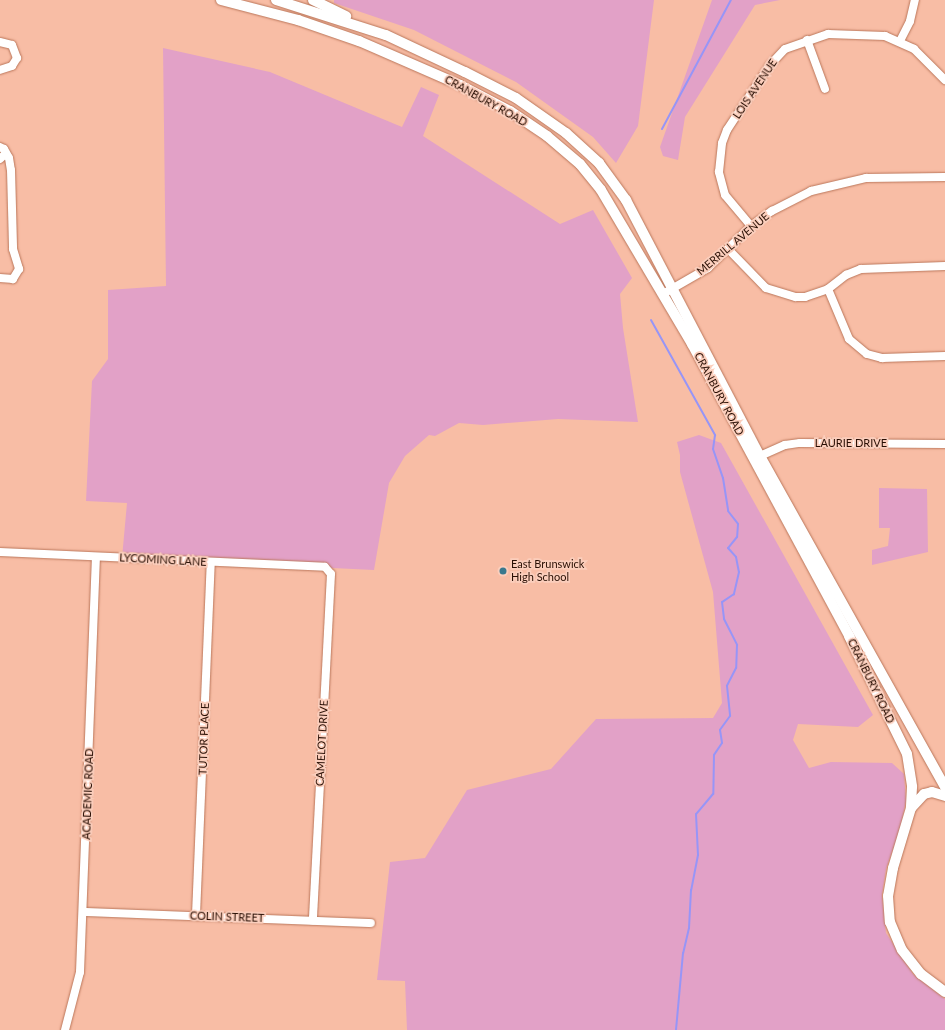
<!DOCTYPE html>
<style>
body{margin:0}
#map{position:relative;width:945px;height:1030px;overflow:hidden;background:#f8bda5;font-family:Lato,sans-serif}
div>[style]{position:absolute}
.green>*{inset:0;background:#e2a1c7}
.stream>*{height:2px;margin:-1px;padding:0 1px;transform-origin:1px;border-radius:1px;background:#9795f7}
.roads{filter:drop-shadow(0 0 1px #bb775b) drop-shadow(0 0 1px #bb775b)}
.minor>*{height:8px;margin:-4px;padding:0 4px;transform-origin:4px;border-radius:4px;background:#fff}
.major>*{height:10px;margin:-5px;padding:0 5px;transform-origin:5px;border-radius:5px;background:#fff}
.dots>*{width:11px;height:11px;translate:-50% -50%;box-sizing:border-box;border:2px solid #fbcebc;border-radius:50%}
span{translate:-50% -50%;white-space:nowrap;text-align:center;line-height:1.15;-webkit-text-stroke:3.5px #fbcebc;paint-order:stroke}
.street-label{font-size:11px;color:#2a1005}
.poi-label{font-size:11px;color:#2a1005}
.left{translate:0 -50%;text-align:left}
</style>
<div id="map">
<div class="green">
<i style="clip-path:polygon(334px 0,654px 0,638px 126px,616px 163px,593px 137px,516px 82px,414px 30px,334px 3px)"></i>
<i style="clip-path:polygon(712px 0,780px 0,755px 5px,685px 117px,678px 160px,663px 156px,660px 147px)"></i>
<i style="clip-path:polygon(163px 48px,270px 72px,402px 127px,421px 87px,439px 95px,423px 136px,560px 224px,593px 210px,632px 278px,620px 294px,623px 328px,638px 422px,558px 419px,483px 425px,459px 423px,435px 436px,429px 435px,405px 456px,389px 483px,374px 570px,122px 558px,127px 503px,86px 501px,92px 381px,108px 359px,108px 290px,166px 286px)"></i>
<i style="clip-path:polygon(699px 435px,721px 443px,873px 715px,858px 727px,798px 724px,793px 740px,809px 768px,831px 762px,892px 763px,904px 774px,906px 801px,900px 830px,886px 869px,882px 895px,886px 933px,913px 974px,945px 999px,945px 1030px,407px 1030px,405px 981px,377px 980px,390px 862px,425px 858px,467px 790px,551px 769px,596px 719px,713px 718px,722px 703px,713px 592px,680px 472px,680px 455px,677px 442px)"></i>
<i style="clip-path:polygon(879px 488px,927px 489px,928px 552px,872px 565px,872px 550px,888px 546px,890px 528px,879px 528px)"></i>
</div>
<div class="stream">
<i style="left:662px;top:129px;width:146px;rotate:-61.9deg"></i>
<i style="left:651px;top:320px;width:132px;rotate:60.9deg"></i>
<i style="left:715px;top:435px;width:14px;rotate:98deg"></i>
<i style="left:713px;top:449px;width:31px;rotate:71deg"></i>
<i style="left:723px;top:478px;width:33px;rotate:81deg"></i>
<i style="left:728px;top:511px;width:16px;rotate:52deg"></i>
<i style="left:738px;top:524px;width:13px;rotate:94deg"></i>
<i style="left:737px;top:537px;width:14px;rotate:129deg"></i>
<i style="left:728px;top:548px;width:12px;rotate:48deg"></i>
<i style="left:736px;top:557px;width:15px;rotate:79deg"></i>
<i style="left:739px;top:572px;width:23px;rotate:103deg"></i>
<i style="left:734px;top:594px;width:14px;rotate:146deg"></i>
<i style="left:722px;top:602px;width:17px;rotate:83deg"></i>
<i style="left:724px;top:619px;width:29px;rotate:63deg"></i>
<i style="left:737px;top:645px;width:23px;rotate:92deg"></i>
<i style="left:736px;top:668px;width:20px;rotate:117deg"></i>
<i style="left:727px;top:686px;width:30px;rotate:84deg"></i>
<i style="left:730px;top:716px;width:17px;rotate:126deg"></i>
<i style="left:720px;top:730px;width:13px;rotate:81deg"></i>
<i style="left:722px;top:743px;width:14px;rotate:124deg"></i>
<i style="left:714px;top:755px;width:39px;rotate:91deg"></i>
<i style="left:713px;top:794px;width:26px;rotate:130deg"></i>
<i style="left:696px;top:814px;width:41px;rotate:87.2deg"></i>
<i style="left:698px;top:855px;width:36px;rotate:101deg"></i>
<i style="left:691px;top:890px;width:38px;rotate:93deg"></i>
<i style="left:689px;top:928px;width:26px;rotate:103deg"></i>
<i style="left:683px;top:953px;width:77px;rotate:95.2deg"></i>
</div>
<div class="roads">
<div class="minor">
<i style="left:807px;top:40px;width:52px;rotate:69.8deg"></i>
<i style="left:900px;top:41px;width:22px;rotate:-63deg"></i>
<i style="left:910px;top:21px;width:22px;rotate:-77deg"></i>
<i style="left:0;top:42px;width:12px;rotate:14deg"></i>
<i style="left:12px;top:45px;width:14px;rotate:69deg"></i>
<i style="left:17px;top:58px;width:9px;rotate:122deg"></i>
<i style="left:12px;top:66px;width:13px;rotate:162deg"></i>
<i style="left:0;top:147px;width:4px;rotate:27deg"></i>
<i style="left:4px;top:149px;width:10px;rotate:61deg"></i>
<i style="left:9px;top:158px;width:12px;rotate:81deg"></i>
<i style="left:11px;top:170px;width:79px;rotate:88.5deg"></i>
<i style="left:13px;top:249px;width:21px;rotate:73deg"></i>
<i style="left:19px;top:269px;width:12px;rotate:121deg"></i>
<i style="left:13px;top:279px;width:13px;rotate:-176deg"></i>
<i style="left:0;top:159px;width:8px;rotate:-45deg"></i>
<i style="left:751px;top:226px;width:40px;rotate:-130deg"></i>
<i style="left:725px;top:195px;width:24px;rotate:-105deg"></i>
<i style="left:719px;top:172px;width:29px;rotate:-84deg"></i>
<i style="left:722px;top:143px;width:14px;rotate:-69deg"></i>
<i style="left:727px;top:130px;width:77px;rotate:-56.7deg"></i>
<i style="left:769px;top:66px;width:23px;rotate:-47deg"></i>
<i style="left:785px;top:49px;width:46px;rotate:-19.2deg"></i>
<i style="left:828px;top:34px;width:57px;rotate:2deg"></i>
<i style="left:885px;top:36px;width:32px;rotate:24deg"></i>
<i style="left:914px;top:49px;width:44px;rotate:45deg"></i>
<i style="left:729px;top:250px;width:53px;rotate:45.8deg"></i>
<i style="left:766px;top:288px;width:31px;rotate:17deg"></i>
<i style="left:796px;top:297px;width:9px"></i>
<i style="left:805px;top:297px;width:24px;rotate:-19deg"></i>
<i style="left:828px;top:289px;width:23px;rotate:-38deg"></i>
<i style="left:846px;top:275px;width:16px;rotate:-22deg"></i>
<i style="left:861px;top:269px;width:84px;rotate:-2deg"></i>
<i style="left:828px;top:289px;width:54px;rotate:67.2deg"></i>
<i style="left:849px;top:339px;width:23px;rotate:40deg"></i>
<i style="left:867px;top:354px;width:16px;rotate:15deg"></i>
<i style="left:882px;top:358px;width:63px;rotate:-1.8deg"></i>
<i style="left:663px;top:294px;width:52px;rotate:-30deg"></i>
<i style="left:708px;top:268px;width:60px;rotate:-44.3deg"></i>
<i style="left:751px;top:226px;width:26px;rotate:-36deg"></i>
<i style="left:772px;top:211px;width:44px;rotate:-27.1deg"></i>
<i style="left:811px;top:191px;width:57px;rotate:-13.3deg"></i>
<i style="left:866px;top:178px;width:79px;rotate:-0.7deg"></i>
<i style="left:760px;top:456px;width:27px;rotate:-24deg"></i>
<i style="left:785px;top:445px;width:15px;rotate:-8deg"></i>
<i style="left:800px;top:443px;width:145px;rotate:0.4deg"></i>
<i style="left:0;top:552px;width:325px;rotate:2.6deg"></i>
<i style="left:325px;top:567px;width:9px;rotate:49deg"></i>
<i style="left:331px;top:574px;width:347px;rotate:93deg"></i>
<i style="left:84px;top:912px;width:287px;rotate:2.2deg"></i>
<i style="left:196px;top:915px;width:353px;rotate:-87.6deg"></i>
<i style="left:65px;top:1030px;width:60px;rotate:-75.5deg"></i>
<i style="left:80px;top:972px;width:415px;rotate:-87.8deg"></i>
</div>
<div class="major">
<i style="left:221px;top:0;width:80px;rotate:14.6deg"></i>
<i style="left:298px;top:20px;width:65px;rotate:19deg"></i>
<i style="left:359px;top:41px;width:110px;rotate:23.5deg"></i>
<i style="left:460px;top:85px;width:56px;rotate:27.5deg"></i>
<i style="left:510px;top:111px;width:45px;rotate:34deg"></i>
<i style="left:547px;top:136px;width:43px;rotate:40.3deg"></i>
<i style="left:580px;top:164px;width:33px;rotate:51deg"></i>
<i style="left:601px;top:190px;width:179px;rotate:59.4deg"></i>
<i style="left:692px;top:344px;width:332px;rotate:61.7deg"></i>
<i style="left:849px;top:636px;width:131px;rotate:63.8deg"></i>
<i style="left:907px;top:754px;width:33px;rotate:81deg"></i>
<i style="left:912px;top:787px;width:21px;rotate:93deg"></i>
<i style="left:911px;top:808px;width:63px;rotate:106.7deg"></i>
<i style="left:893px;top:868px;width:28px;rotate:100deg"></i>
<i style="left:888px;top:896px;width:26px;rotate:86deg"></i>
<i style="left:890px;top:922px;width:30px;rotate:67deg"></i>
<i style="left:902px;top:950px;width:31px;rotate:52deg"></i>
<i style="left:921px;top:974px;width:30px;rotate:37deg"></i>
<i style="left:276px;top:0;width:115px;rotate:17.7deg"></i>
<i style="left:386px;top:35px;width:87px;rotate:25.1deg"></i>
<i style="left:465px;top:72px;width:57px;rotate:27deg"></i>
<i style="left:516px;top:98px;width:61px;rotate:35deg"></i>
<i style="left:566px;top:133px;width:45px;rotate:42.3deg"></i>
<i style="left:599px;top:163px;width:46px;rotate:53.9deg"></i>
<i style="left:626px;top:200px;width:289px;rotate:62.4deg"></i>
<i style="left:760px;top:456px;width:379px;rotate:60.8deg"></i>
<i style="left:313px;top:0;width:37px;rotate:26deg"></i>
<i style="left:911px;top:808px;width:19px;rotate:-47deg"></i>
<i style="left:924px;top:794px;width:8px;rotate:-14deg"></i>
<i style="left:932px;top:792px;width:14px;rotate:17deg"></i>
</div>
</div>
<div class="dots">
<i style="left:503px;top:571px;background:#39788d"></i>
</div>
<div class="street-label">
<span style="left:755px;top:89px;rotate:-56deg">LOIS AVENUE</span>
<span style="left:486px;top:101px;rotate:29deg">CRANBURY ROAD</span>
<span style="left:733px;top:244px;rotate:-40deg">MERRILL AVENUE</span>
<span style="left:719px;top:394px;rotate:62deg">CRANBURY ROAD</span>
<span style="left:851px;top:443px">LAURIE DRIVE</span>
<span style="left:163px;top:560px;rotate:3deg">LYCOMING LANE</span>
<span style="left:871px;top:681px;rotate:64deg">CRANBURY ROAD</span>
<span style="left:204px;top:739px;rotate:-88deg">TUTOR PLACE</span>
<span style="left:322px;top:743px;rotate:-87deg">CAMELOT DRIVE</span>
<span style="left:88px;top:794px;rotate:-88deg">ACADEMIC ROAD</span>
<span style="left:227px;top:917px;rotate:2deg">COLIN STREET</span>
</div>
<div class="poi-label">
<span class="left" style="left:511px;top:571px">East Brunswick<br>High School</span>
</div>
</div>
